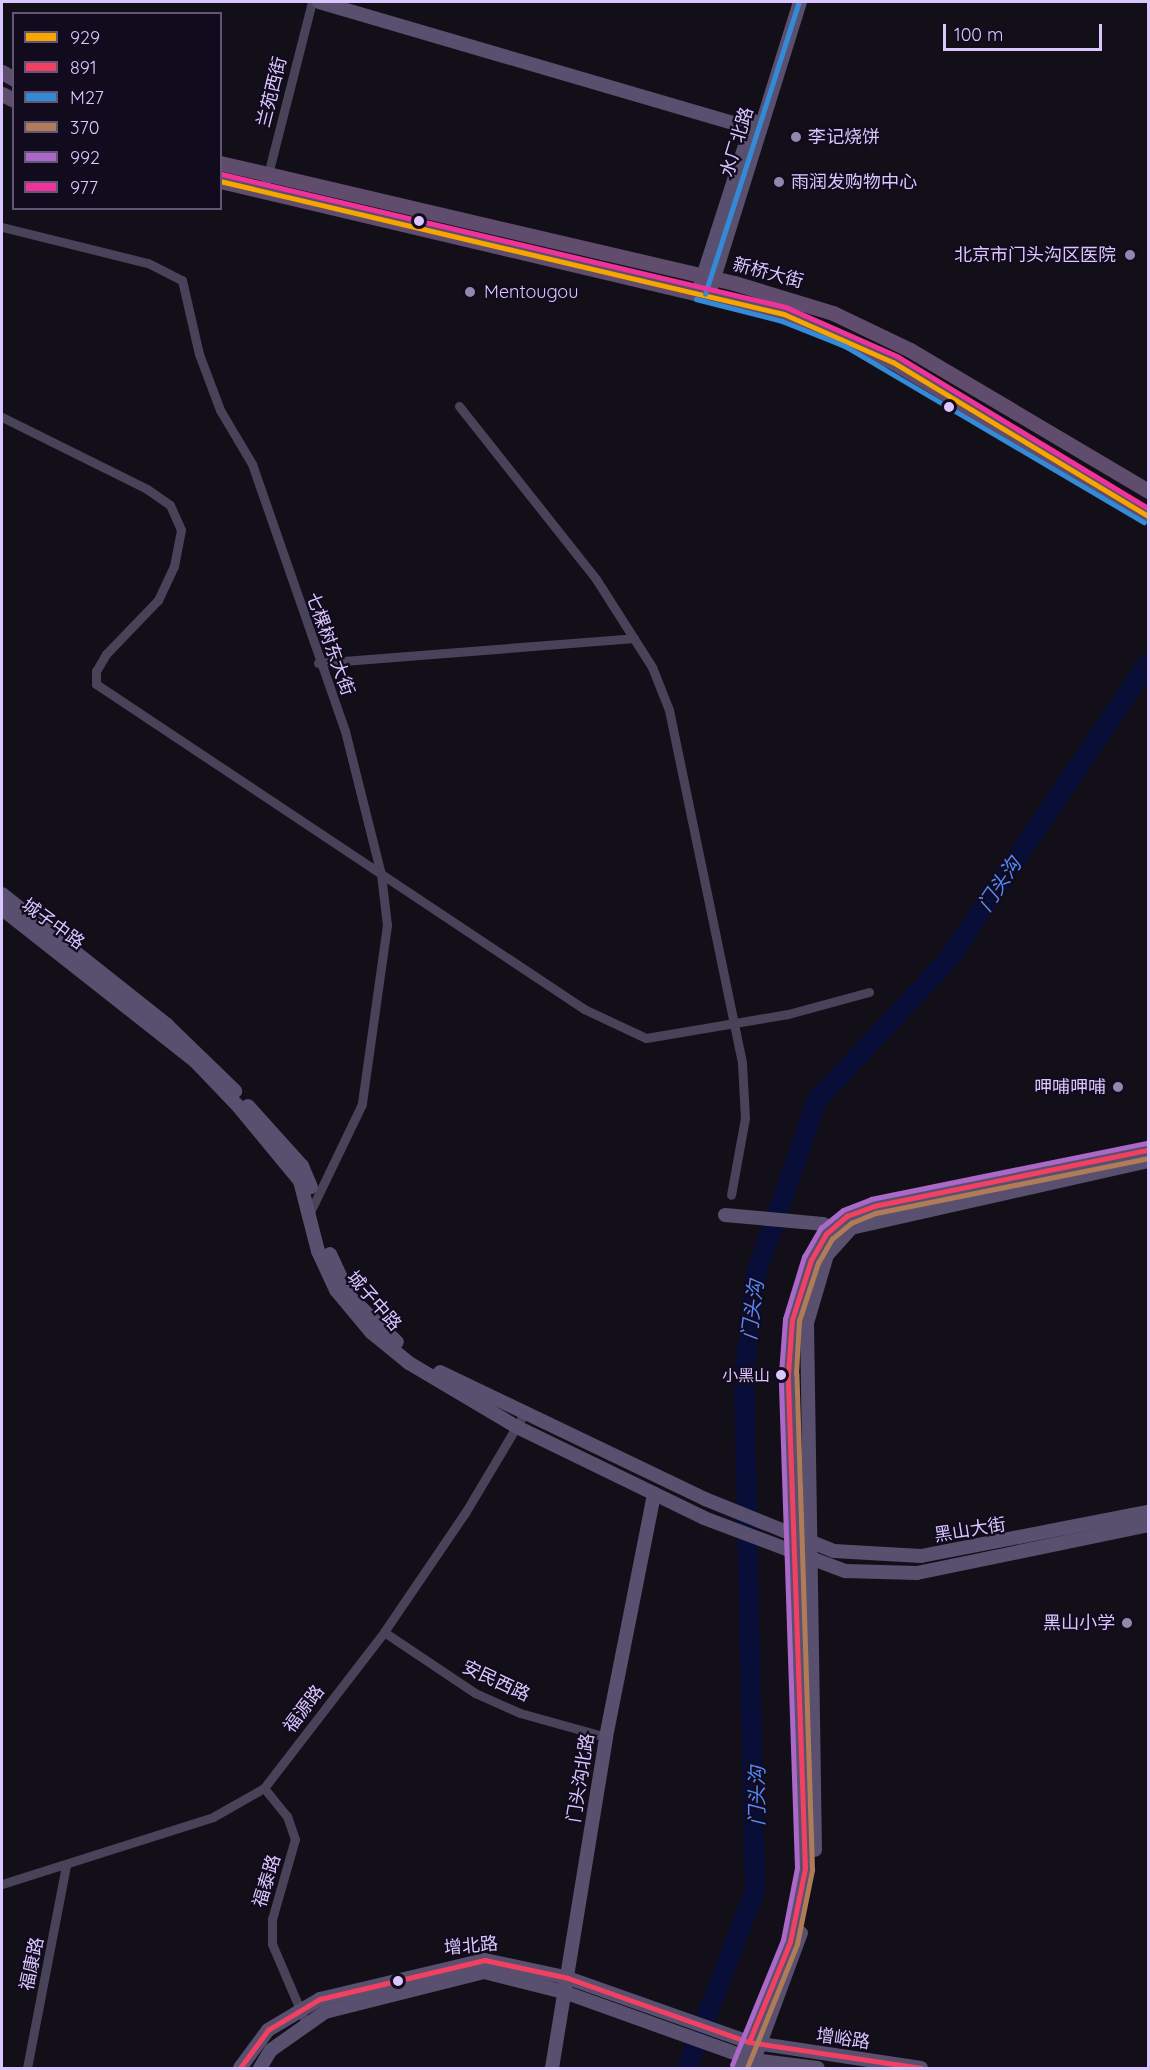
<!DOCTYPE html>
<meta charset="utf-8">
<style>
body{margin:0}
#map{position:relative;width:1150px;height:2070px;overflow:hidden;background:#130f19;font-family:Quicksand,"Noto Sans SC",sans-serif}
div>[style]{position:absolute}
.river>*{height:20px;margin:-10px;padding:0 10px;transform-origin:10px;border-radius:10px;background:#080e37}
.street>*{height:9px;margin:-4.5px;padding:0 4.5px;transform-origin:4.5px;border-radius:4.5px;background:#49435a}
.secondary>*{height:14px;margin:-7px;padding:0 7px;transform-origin:7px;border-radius:7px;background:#58506e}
.primary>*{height:15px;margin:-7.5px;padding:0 7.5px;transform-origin:7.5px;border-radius:7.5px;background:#604c6c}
.bus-1>*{height:4.5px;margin:-2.25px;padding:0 2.25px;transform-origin:2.25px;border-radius:2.25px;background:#f7a600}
.bus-2>*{height:4.5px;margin:-2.25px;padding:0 2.25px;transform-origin:2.25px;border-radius:2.25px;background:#f24062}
.bus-3>*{height:4.5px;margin:-2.25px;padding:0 2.25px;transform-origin:2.25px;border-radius:2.25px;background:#338bd7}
.bus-4>*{height:4.5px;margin:-2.25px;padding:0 2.25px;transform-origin:2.25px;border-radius:2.25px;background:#b07c57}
.bus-5>*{height:4.5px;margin:-2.25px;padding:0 2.25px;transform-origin:2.25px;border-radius:2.25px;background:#ac68c9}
.bus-6>*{height:4.5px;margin:-2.25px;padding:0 2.25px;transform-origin:2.25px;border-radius:2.25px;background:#ef339a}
.dots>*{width:16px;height:16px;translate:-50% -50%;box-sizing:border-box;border:3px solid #120b1d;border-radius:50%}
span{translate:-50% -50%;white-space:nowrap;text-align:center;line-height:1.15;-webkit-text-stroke:4.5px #120b1d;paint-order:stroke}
.bus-label{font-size:16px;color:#dac7ff}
.right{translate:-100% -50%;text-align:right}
.street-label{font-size:18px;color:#dac7ff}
.poi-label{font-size:18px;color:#dac7ff}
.left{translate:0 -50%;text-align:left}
.water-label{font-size:20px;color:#558aff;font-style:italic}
.frame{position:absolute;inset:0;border:3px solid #dac7ff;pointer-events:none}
.legend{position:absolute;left:12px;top:12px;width:210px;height:198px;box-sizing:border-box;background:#120b1d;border:2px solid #625677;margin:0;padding:8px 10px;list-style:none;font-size:18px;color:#dac7ff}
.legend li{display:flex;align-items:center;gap:12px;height:30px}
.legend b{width:30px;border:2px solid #625677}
.scale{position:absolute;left:943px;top:24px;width:159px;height:27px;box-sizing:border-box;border:3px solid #dac7ff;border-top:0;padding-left:8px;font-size:18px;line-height:21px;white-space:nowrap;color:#dac7ff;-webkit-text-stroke:4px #120b1d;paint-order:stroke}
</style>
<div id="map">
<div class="river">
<i style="left:687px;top:2068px;width:191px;rotate:-69.1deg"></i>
<i style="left:755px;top:1890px;width:511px;rotate:-91.23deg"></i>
<i style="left:744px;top:1379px;width:103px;rotate:-83.8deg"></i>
<i style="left:755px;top:1277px;width:188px;rotate:-70.7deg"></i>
<i style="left:817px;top:1100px;width:192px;rotate:-46.9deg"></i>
<i style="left:948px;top:960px;width:358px;rotate:-56deg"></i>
</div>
<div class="street">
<i style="left:264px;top:190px;width:194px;rotate:-75.7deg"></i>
<i style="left:2px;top:227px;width:150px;rotate:13.9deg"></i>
<i style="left:148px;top:263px;width:38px;rotate:27deg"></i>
<i style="left:182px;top:280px;width:76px;rotate:77.1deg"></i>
<i style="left:199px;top:354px;width:60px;rotate:69.4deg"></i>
<i style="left:220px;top:410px;width:63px;rotate:59.3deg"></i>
<i style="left:252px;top:464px;width:283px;rotate:70.8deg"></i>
<i style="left:345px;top:731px;width:147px;rotate:75.9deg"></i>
<i style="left:381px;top:874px;width:51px;rotate:83.3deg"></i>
<i style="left:387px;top:925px;width:181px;rotate:98deg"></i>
<i style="left:362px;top:1104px;width:118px;rotate:115.7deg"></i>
<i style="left:459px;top:406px;width:221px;rotate:51.6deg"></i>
<i style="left:596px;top:579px;width:104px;rotate:57.5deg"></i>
<i style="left:652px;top:667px;width:46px;rotate:68.4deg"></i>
<i style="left:669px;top:710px;width:360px;rotate:78.3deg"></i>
<i style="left:742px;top:1063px;width:55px;rotate:86.9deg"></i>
<i style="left:745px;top:1118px;width:78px;rotate:100.3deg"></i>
<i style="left:2px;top:417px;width:162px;rotate:26.4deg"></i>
<i style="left:147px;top:489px;width:28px;rotate:35deg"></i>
<i style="left:170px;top:505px;width:27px;rotate:66deg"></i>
<i style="left:181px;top:530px;width:37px;rotate:101deg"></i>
<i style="left:174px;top:566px;width:38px;rotate:115deg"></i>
<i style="left:158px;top:600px;width:75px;rotate:133.9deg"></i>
<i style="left:106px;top:654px;width:20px;rotate:120deg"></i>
<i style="left:96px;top:671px;width:13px;rotate:90deg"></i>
<i style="left:96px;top:684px;width:586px;rotate:33.66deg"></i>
<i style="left:584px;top:1009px;width:68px;rotate:25.1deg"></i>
<i style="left:646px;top:1038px;width:144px;rotate:-9.6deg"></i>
<i style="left:788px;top:1014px;width:84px;rotate:-15.2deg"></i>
<i style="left:318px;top:663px;width:317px;rotate:-4.5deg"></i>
<i style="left:384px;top:1632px;width:110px;rotate:33.8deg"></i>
<i style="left:475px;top:1693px;width:49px;rotate:24deg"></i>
<i style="left:520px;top:1713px;width:89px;rotate:15.6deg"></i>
<i style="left:264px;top:1788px;width:36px;rotate:51deg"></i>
<i style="left:287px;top:1816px;width:24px;rotate:71deg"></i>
<i style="left:295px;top:1839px;width:83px;rotate:106deg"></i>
<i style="left:272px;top:1919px;width:25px;rotate:90deg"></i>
<i style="left:272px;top:1944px;width:84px;rotate:66.8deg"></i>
<i style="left:2px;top:1884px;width:221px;rotate:-17.6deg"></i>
<i style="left:213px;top:1817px;width:59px;rotate:-29.6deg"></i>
<i style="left:264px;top:1788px;width:197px;rotate:-52.4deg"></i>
<i style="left:384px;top:1632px;width:144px;rotate:-55.8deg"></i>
<i style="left:465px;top:1513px;width:115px;rotate:-59.2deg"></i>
<i style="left:27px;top:2068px;width:206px;rotate:-79.1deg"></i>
</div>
<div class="secondary">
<i style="left:319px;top:2px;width:459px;rotate:16.3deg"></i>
<i style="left:698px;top:292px;width:180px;rotate:-72.2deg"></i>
<i style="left:709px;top:294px;width:306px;rotate:-72.7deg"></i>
<i style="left:2px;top:894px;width:211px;rotate:38.4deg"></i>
<i style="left:167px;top:1025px;width:95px;rotate:44.1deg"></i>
<i style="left:2px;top:909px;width:246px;rotate:38.2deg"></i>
<i style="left:195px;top:1061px;width:64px;rotate:46.3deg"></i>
<i style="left:239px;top:1107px;width:96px;rotate:50.5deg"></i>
<i style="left:300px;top:1181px;width:72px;rotate:75.6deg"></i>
<i style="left:318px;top:1251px;width:43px;rotate:65.2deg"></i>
<i style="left:336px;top:1290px;width:55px;rotate:50.2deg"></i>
<i style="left:371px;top:1332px;width:49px;rotate:39.2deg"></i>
<i style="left:409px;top:1363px;width:126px;rotate:30.7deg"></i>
<i style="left:517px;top:1427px;width:208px;rotate:25.9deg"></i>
<i style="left:704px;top:1518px;width:151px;rotate:20.6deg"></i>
<i style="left:845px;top:1571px;width:72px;rotate:1.6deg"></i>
<i style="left:917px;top:1573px;width:236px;rotate:-11.7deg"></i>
<i style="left:248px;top:1106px;width:81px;rotate:48deg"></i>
<i style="left:302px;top:1166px;width:23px;rotate:67deg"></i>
<i style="left:725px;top:1215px;width:98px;rotate:5.2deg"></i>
<i style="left:823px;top:1224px;width:17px;rotate:24deg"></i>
<i style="left:330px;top:1254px;width:47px;rotate:65.1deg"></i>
<i style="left:350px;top:1297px;width:65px;rotate:43.8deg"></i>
<i style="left:440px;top:1372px;width:294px;rotate:25.6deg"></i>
<i style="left:705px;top:1499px;width:139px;rotate:22deg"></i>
<i style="left:834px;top:1551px;width:87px;rotate:3.3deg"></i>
<i style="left:921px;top:1556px;width:231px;rotate:-11deg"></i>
<i style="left:815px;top:1850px;width:527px;rotate:-90.87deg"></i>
<i style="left:807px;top:1323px;width:71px;rotate:-73.6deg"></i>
<i style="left:827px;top:1255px;width:36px;rotate:-48deg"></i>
<i style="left:851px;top:1228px;width:304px;rotate:-12.7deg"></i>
<i style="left:240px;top:2068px;width:47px;rotate:-53.6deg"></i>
<i style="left:268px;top:2030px;width:61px;rotate:-30.8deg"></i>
<i style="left:320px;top:1999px;width:170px;rotate:-13.3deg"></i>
<i style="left:485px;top:1960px;width:85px;rotate:12.2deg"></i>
<i style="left:568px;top:1978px;width:192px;rotate:19.5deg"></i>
<i style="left:749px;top:2042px;width:174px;rotate:8.6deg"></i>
<i style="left:260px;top:2068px;width:21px;rotate:-59deg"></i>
<i style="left:271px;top:2050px;width:66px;rotate:-35.1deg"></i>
<i style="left:325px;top:2012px;width:164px;rotate:-14.1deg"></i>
<i style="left:484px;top:1972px;width:82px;rotate:14deg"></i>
<i style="left:564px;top:1992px;width:202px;rotate:19.7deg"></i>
<i style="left:754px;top:2060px;width:64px;rotate:7.1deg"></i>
<i style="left:552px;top:2068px;width:335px;rotate:-80.7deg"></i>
<i style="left:606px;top:1737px;width:248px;rotate:-78.8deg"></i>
<i style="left:739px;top:2068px;width:136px;rotate:-68deg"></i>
<i style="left:790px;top:1942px;width:75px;rotate:-78.4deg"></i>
<i style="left:805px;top:1869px;width:495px;rotate:-92deg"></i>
<i style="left:788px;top:1374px;width:54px;rotate:-85.8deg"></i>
<i style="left:792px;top:1320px;width:63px;rotate:-72.4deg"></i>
<i style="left:811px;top:1260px;width:30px;rotate:-60deg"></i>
<i style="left:826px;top:1234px;width:28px;rotate:-41deg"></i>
<i style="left:847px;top:1216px;width:29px;rotate:-20deg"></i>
<i style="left:874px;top:1206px;width:280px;rotate:-11.6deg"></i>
<i style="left:751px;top:2068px;width:144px;rotate:-69.7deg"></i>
</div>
<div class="primary">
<i style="left:2px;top:72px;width:14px;rotate:30deg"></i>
<i style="left:2px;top:94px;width:13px;rotate:27deg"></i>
<i style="left:220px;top:163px;width:528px;rotate:13.14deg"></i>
<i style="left:734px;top:283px;width:103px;rotate:16.9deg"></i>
<i style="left:833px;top:313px;width:85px;rotate:25.7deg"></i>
<i style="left:910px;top:350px;width:277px;rotate:30.6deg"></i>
<i style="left:220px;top:181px;width:579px;rotate:13.27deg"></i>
<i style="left:784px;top:314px;width:119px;rotate:23.8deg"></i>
<i style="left:893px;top:362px;width:298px;rotate:31.1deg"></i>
</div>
<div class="bus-1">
<i style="left:220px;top:181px;width:579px;rotate:13.27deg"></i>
<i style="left:784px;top:314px;width:119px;rotate:23.8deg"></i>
<i style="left:893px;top:362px;width:298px;rotate:31.1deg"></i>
</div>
<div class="bus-2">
<i style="left:749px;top:2042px;width:108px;rotate:-67.7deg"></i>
<i style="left:790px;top:1942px;width:75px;rotate:-78.4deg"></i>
<i style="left:805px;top:1869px;width:495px;rotate:-92deg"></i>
<i style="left:788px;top:1374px;width:54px;rotate:-85.8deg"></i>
<i style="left:792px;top:1320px;width:63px;rotate:-72.4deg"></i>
<i style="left:811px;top:1260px;width:30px;rotate:-60deg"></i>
<i style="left:826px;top:1234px;width:28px;rotate:-41deg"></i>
<i style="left:847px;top:1216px;width:29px;rotate:-20deg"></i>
<i style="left:874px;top:1206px;width:280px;rotate:-11.6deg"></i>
<i style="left:240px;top:2068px;width:47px;rotate:-53.6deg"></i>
<i style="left:268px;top:2030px;width:61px;rotate:-30.8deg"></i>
<i style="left:320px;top:1999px;width:170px;rotate:-13.3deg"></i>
<i style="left:485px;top:1960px;width:85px;rotate:12.2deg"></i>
<i style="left:568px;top:1978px;width:192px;rotate:19.5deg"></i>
<i style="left:749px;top:2042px;width:174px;rotate:8.6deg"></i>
</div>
<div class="bus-3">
<i style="left:705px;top:294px;width:305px;rotate:-72.2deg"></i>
<i style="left:696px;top:299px;width:89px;rotate:14.3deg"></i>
<i style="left:782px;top:321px;width:68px;rotate:21.6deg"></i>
<i style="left:845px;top:346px;width:347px;rotate:30.5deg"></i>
</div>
<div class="bus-4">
<i style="left:747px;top:2068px;width:134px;rotate:-68deg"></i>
<i style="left:797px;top:1944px;width:76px;rotate:-78.5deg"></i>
<i style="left:812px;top:1870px;width:496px;rotate:-91.8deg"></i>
<i style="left:796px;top:1374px;width:53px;rotate:-86.8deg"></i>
<i style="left:799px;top:1321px;width:61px;rotate:-71.9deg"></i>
<i style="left:818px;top:1263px;width:28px;rotate:-60deg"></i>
<i style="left:832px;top:1239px;width:25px;rotate:-40deg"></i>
<i style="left:851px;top:1223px;width:27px;rotate:-22deg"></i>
<i style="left:876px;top:1213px;width:278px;rotate:-11.4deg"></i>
</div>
<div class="bus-5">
<i style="left:732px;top:2065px;width:135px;rotate:-67.8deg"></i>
<i style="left:783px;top:1940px;width:73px;rotate:-79deg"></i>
<i style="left:797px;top:1868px;width:494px;rotate:-91.9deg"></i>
<i style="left:781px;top:1374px;width:55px;rotate:-85.8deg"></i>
<i style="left:785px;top:1319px;width:65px;rotate:-73deg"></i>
<i style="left:804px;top:1257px;width:34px;rotate:-60deg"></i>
<i style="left:821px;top:1228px;width:28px;rotate:-39deg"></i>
<i style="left:843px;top:1210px;width:30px;rotate:-21deg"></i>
<i style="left:871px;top:1199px;width:281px;rotate:-11.5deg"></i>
</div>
<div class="bus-6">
<i style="left:222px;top:174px;width:579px;rotate:13.27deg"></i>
<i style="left:786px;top:307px;width:121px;rotate:23.8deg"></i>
<i style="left:897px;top:356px;width:293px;rotate:31.2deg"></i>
</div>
<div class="dots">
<i style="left:796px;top:137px;background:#9487ae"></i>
<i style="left:779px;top:182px;background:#9487ae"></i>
<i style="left:419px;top:221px;background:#dac7ff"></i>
<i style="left:1130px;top:255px;background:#9487ae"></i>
<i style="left:470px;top:292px;background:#9487ae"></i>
<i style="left:949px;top:407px;background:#dac7ff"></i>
<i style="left:1118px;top:1087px;background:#9487ae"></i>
<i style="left:781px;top:1375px;background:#dac7ff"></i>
<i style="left:1127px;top:1623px;background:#9487ae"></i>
<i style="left:398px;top:1981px;background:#dac7ff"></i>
</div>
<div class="bus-label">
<span class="right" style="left:770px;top:1375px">小黑山</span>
</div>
<div class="street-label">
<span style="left:272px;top:92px;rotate:-76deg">兰苑西街</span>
<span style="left:737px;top:142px;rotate:-73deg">水厂北路</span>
<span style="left:768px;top:273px;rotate:15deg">新桥大街</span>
<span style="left:330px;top:644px;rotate:70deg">七棵树东大街</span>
<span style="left:53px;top:924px;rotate:36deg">城子中路</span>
<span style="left:374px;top:1301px;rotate:49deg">城子中路</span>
<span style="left:970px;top:1530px;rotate:-9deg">黑山大街</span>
<span style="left:496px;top:1681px;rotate:25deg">安民西路</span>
<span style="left:304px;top:1709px;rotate:-53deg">福源路</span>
<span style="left:581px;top:1778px;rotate:-81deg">门头沟北路</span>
<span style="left:267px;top:1881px;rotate:-73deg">福泰路</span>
<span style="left:471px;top:1946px;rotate:-5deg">增北路</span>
<span style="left:32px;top:1964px;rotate:-78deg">福康路</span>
<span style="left:843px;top:2039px;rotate:8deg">增峪路</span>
</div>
<div class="poi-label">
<span class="left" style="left:808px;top:137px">李记烧饼</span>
<span class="left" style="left:791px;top:182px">雨润发购物中心</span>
<span class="right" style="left:1116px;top:255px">北京市门头沟区医院</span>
<span class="left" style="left:484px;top:292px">Mentougou</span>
<span class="right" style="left:1106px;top:1087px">呷哺呷哺</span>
<span class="right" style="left:1115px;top:1623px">黑山小学</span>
</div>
<div class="water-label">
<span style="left:999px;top:884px;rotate:-56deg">门头沟</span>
<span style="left:752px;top:1310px;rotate:-83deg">门头沟</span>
<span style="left:756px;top:1796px;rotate:-90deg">门头沟</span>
</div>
<div class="frame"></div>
<ul class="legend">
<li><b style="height:8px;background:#f7a600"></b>929</li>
<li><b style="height:8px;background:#f24062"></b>891</li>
<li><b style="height:8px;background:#338bd7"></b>M27</li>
<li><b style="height:8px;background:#b07c57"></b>370</li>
<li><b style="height:8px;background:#ac68c9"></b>992</li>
<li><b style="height:8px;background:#ef339a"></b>977</li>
</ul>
<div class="scale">100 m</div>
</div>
